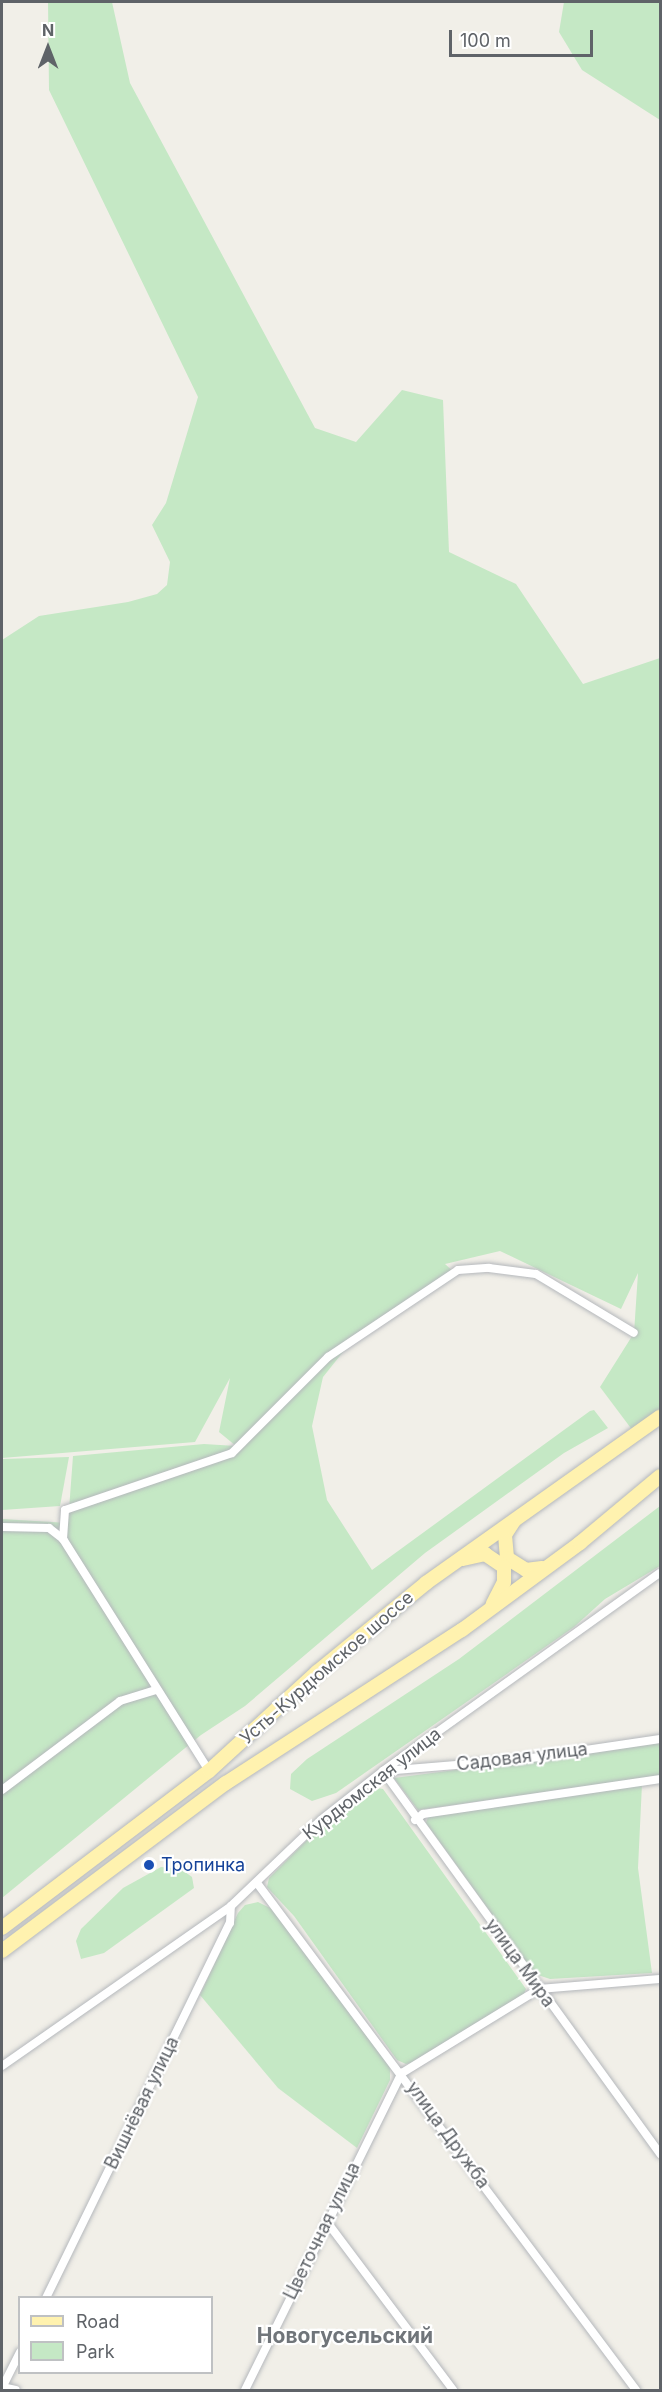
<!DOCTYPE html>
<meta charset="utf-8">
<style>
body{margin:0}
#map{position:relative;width:662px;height:2392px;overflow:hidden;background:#f1efe8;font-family:Inter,sans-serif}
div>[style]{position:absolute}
.green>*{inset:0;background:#c5e8c5}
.roads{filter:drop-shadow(0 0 2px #b5b8bc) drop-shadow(0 0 2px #b5b8bc)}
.street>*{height:8px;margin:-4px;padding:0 4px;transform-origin:4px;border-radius:4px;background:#fff}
.primary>*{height:14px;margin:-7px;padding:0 7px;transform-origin:7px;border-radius:7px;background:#fff2af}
.dots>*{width:16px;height:16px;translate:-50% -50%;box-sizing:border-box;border:3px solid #fff;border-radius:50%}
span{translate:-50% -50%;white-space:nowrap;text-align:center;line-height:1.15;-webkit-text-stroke:4.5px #fff;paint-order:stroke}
.street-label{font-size:18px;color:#5f6368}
.transit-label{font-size:18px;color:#164399}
.left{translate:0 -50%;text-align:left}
.quarter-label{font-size:21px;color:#70757a;font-weight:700}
.frame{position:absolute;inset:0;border:3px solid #5f6368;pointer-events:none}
.legend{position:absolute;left:18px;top:2296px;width:195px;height:78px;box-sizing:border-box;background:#fff;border:2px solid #bfc1c3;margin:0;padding:8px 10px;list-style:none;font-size:18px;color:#5f6368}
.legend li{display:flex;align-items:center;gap:12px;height:30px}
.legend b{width:30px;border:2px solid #bfc1c3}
.north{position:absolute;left:18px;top:18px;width:60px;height:60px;-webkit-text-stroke:4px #fff;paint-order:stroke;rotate:0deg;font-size:16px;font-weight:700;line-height:24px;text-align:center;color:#5f6368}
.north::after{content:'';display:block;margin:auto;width:21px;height:27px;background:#5f6368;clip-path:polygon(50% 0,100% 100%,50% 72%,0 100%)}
.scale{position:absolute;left:449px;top:30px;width:144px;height:27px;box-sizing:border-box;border:3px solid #5f6368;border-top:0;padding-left:8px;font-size:18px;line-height:21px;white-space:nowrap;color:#5f6368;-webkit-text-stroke:4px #fff;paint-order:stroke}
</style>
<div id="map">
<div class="green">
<i style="clip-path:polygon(48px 2px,112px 2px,130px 83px,315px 428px,356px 442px,402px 390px,443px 400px,449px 552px,516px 584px,583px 684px,660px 658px,660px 1418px,636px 1435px,600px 1387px,634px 1333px,638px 1273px,621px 1309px,500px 1251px,445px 1264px,455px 1273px,351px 1342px,323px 1377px,312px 1426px,327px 1500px,372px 1570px,590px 1411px,594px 1410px,608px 1428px,564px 1453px,425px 1553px,245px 1706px,201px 1735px,2px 1898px,2px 1519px,68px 1523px,73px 1456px,204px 1444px,236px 1446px,219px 1432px,230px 1378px,195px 1442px,2px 1458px,2px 640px,39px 616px,128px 602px,157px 594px,167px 585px,170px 562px,152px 525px,166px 503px,198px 397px,49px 90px)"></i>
<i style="clip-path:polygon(564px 2px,660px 2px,660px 120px,582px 70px,559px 32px)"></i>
<i style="clip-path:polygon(69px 1457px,60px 1506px,2px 1510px,2px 1459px)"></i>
<i style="clip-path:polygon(660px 1506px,660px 1566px,605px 1599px,574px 1627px,336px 1793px,312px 1801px,290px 1789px,291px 1774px,307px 1759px,459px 1659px)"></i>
<i style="clip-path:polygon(660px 1743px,660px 1776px,418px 1810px,394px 1778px)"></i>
<i style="clip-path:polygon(642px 1784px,638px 1868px,652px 1973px,550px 1979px,535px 1974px,426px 1823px,428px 1817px)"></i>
<i style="clip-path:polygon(373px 1787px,383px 1789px,526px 1989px,523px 1996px,420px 2061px,406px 2064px,397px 2060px,294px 1916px,267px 1887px,269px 1878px,315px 1832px)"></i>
<i style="clip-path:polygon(161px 1867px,181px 1869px,192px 1877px,194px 1888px,104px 1953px,81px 1959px,76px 1941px,81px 1929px,123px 1888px)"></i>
<i style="clip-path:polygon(258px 1902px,278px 1912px,390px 2068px,390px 2080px,357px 2148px,278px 2088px,200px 1995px,238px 1913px,245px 1905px)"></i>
</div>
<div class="roads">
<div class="street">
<i style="left:2px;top:1527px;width:47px;rotate:1.2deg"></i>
<i style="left:49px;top:1528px;width:18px;rotate:38deg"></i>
<i style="left:63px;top:1539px;width:274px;rotate:57.8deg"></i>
<i style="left:63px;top:1539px;width:29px;rotate:-86deg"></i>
<i style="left:65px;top:1510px;width:176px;rotate:-18.8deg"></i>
<i style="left:232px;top:1453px;width:136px;rotate:-45deg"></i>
<i style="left:328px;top:1357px;width:156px;rotate:-33.8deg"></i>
<i style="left:458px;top:1270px;width:31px;rotate:-4deg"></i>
<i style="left:489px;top:1268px;width:47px;rotate:7.3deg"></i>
<i style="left:536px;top:1274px;width:114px;rotate:31deg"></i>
<i style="left:660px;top:1739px;width:145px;rotate:171.6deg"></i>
<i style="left:517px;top:1760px;width:134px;rotate:175.3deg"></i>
<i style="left:383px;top:1771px;width:473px;rotate:54.1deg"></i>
<i style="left:2px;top:1790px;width:148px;rotate:-37deg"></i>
<i style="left:120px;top:1701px;width:37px;rotate:-17deg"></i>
<i style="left:415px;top:1820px;width:10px;rotate:-37deg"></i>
<i style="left:423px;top:1814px;width:240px;rotate:-8.4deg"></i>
<i style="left:257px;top:1883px;width:633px;rotate:53.22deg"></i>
<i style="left:2px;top:2066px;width:279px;rotate:-34.9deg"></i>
<i style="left:231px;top:1906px;width:124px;rotate:-43.7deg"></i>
<i style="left:321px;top:1820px;width:79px;rotate:-38.3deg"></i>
<i style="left:383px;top:1771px;width:340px;rotate:-35.6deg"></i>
<i style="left:327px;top:2222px;width:210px;rotate:53.1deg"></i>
<i style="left:46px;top:2298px;width:418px;rotate:-63.9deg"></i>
<i style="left:230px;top:1923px;width:17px;rotate:-87deg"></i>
<i style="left:2px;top:2387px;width:14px;rotate:12deg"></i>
<i style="left:2px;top:2388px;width:40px;rotate:-63.4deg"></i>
<i style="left:245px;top:2390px;width:354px;rotate:-63.7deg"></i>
<i style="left:402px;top:2073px;width:161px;rotate:-31.5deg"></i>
<i style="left:539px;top:1989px;width:121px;rotate:-4.7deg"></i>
</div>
<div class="primary">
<i style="left:514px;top:1521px;width:17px;rotate:123deg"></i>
<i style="left:505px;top:1535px;width:23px;rotate:85deg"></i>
<i style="left:507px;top:1558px;width:22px;rotate:32deg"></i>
<i style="left:526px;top:1570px;width:16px;rotate:-7deg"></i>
<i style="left:463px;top:1559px;width:23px;rotate:-13deg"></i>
<i style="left:485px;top:1554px;width:23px;rotate:34deg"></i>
<i style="left:504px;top:1567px;width:15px;rotate:90deg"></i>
<i style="left:504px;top:1582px;width:25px;rotate:117deg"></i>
<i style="left:2px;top:1928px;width:260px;rotate:-37.2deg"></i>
<i style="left:209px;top:1771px;width:147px;rotate:-42.5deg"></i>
<i style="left:317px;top:1672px;width:141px;rotate:-39.2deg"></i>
<i style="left:426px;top:1583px;width:287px;rotate:-35.4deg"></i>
<i style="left:2px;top:1951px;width:280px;rotate:-36.9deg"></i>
<i style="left:226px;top:1783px;width:281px;rotate:-33deg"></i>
<i style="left:462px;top:1630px;width:147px;rotate:-36.4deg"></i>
<i style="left:580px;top:1543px;width:104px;rotate:-39.9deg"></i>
</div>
</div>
<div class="dots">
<i style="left:149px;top:1865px;background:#1a4fb4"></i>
</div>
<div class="street-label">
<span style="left:327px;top:1668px;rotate:-41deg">Усть-Курдюмское шоссе</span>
<span style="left:522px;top:1757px;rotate:-7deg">Садовая улица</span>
<span style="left:372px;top:1784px;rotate:-38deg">Курдюмская улица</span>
<span style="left:520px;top:1963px;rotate:54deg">улица Мира</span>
<span style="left:142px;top:2103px;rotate:-64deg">Вишнёвая улица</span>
<span style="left:448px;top:2135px;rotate:54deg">улица Дружба</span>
<span style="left:322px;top:2231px;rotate:-64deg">Цветочная улица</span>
</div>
<div class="transit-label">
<span class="left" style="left:161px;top:1865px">Тропинка</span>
</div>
<div class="quarter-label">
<span style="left:345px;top:2336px">Новогусельский</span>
</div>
<div class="frame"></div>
<ul class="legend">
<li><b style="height:8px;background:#fff2af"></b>Road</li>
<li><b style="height:16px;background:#c5e8c5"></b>Park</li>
</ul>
<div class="north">N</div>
<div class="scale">100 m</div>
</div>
